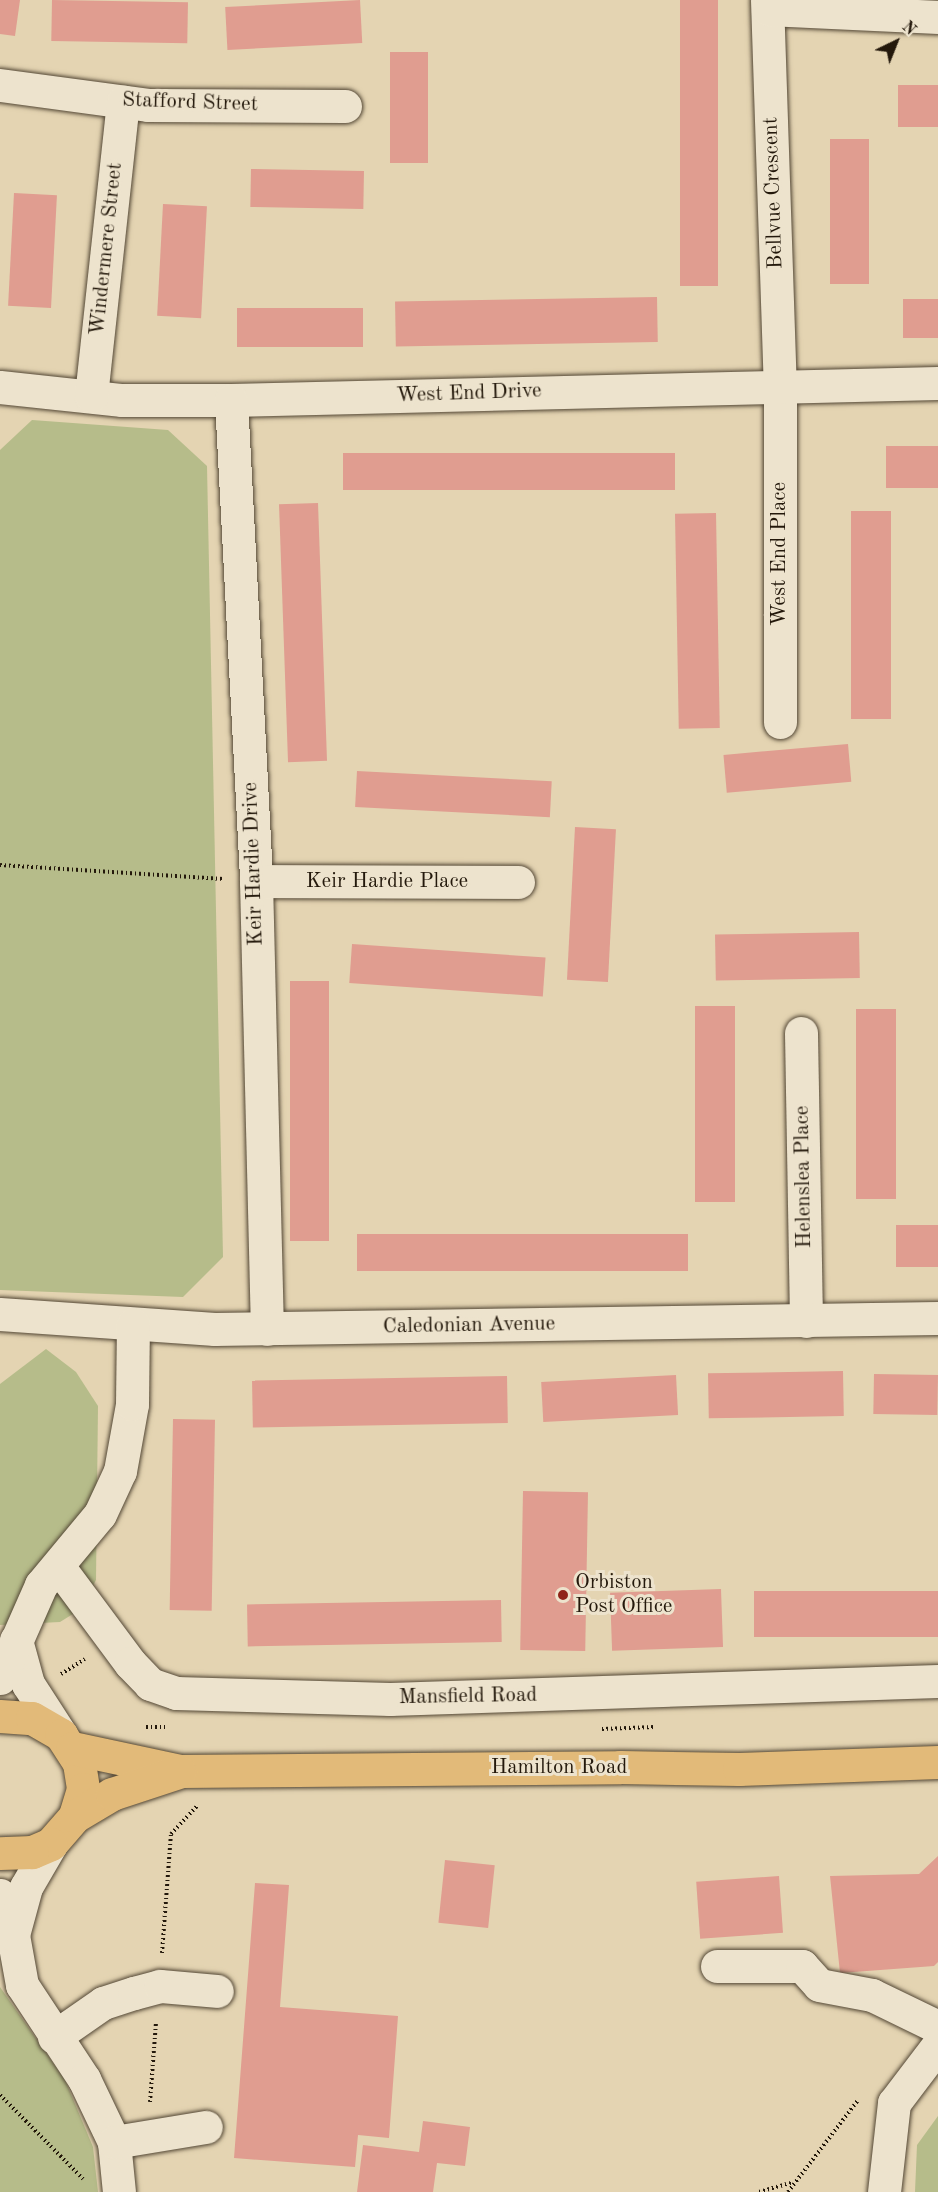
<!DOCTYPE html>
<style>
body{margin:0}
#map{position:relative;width:938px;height:2192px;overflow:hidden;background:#e4d4b2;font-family:"Old Standard TT",serif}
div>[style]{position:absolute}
.green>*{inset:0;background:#b6bc8a}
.building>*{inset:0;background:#e09d90;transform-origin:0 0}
.path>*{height:4px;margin-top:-2px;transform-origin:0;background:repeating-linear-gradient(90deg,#23180b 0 1.5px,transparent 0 4.5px)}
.roads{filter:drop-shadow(0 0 2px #534735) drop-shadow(0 0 2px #534735)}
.minor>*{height:33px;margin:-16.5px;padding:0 16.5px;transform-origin:16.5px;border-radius:16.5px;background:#ede3cd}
.major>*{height:33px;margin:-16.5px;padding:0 16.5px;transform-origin:16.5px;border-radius:16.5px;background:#e2ba79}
.dots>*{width:16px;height:16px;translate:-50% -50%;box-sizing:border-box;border:3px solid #ede3cd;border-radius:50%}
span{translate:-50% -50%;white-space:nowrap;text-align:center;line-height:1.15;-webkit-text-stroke:6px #ede3cd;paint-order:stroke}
.street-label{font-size:21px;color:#23180b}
.poi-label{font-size:21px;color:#23180b}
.left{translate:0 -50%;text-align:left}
.north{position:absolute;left:866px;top:12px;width:60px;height:60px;-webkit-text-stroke:4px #ede3cd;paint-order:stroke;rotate:43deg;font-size:16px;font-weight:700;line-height:24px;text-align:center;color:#23180b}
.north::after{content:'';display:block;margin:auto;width:21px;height:27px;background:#23180b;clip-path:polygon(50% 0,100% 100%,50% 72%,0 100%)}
</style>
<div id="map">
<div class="green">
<i style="clip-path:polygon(32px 420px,168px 430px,207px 466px,223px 1257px,183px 1297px,0 1290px,0 450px)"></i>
<i style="clip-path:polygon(46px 1349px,76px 1372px,98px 1406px,96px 1580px,81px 1609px,60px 1622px,0 1625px,0 1384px)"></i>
<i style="clip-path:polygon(0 1987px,65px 2080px,93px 2147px,98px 2192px,0 2192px)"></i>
<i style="clip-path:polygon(938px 2116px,938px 2192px,915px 2192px,917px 2145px)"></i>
</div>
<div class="building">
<i style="clip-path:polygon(0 0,20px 0,15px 36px,0 34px)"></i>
<i style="left:52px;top:0;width:136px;height:41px;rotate:1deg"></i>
<i style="left:360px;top:0;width:43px;height:135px;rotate:87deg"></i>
<i style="left:680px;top:0;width:38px;height:286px"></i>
<i style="left:390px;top:52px;width:38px;height:111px"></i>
<i style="left:898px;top:85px;width:40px;height:42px"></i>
<i style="left:830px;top:139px;width:39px;height:145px"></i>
<i style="left:251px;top:169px;width:113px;height:38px;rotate:1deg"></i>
<i style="left:14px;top:193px;width:43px;height:113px;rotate:3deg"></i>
<i style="left:163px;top:204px;width:44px;height:112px;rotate:3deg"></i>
<i style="left:657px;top:297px;width:45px;height:262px;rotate:89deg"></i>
<i style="left:938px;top:299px;width:39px;height:35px;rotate:90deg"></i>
<i style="left:237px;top:308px;width:126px;height:39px"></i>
<i style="left:938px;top:446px;width:42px;height:52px;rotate:90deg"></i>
<i style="left:675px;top:453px;width:37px;height:332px;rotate:90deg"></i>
<i style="left:318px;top:503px;width:258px;height:39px;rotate:88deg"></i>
<i style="left:851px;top:511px;width:40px;height:208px"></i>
<i style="left:716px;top:513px;width:215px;height:41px;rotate:89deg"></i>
<i style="left:848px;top:744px;width:38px;height:125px;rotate:85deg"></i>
<i style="left:357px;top:771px;width:195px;height:36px;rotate:3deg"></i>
<i style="left:575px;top:827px;width:41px;height:153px;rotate:3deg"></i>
<i style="left:859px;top:932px;width:46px;height:144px;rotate:89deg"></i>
<i style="left:352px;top:944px;width:194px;height:39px;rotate:4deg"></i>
<i style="left:290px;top:981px;width:39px;height:260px"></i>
<i style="left:695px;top:1006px;width:40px;height:196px"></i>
<i style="left:856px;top:1009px;width:40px;height:190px"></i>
<i style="left:896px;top:1225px;width:42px;height:42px"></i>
<i style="left:688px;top:1234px;width:37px;height:331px;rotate:90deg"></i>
<i style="left:843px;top:1371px;width:45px;height:135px;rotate:89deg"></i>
<i style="left:874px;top:1374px;width:64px;height:40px;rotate:1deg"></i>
<i style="left:676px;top:1375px;width:40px;height:135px;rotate:87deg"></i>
<i style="left:507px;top:1376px;width:47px;height:255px;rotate:89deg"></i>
<i style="left:173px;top:1419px;width:42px;height:191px;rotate:1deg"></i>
<i style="left:523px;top:1491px;width:65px;height:159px;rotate:1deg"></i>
<i style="left:721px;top:1589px;width:58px;height:111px;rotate:88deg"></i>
<i style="left:938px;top:1591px;width:46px;height:184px;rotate:90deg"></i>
<i style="left:501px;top:1600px;width:42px;height:254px;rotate:89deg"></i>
<i style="clip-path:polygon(938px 1856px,938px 1962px,934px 1966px,840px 1973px,830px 1876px,919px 1874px)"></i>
<i style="left:445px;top:1860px;width:50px;height:63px;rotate:6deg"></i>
<i style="left:779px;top:1876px;width:57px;height:83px;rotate:86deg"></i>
<i style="clip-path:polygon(255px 1883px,289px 1885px,280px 2007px,398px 2016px,389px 2138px,358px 2135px,355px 2167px,234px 2158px)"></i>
<i style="clip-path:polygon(423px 2121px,470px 2127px,465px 2166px,437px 2163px,433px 2192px,357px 2192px,363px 2145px,419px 2152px)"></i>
</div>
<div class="path">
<i style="left:0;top:865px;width:224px;rotate:3.6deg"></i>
<i style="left:61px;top:1674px;width:28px;rotate:-32deg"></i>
<i style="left:146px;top:1727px;width:19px"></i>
<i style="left:602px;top:1729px;width:52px;rotate:-2.2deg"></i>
<i style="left:162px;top:1953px;width:119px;rotate:-85.7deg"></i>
<i style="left:171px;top:1834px;width:38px;rotate:-47deg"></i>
<i style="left:0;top:2095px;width:118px;rotate:45.3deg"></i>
<i style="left:150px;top:2102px;width:79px;rotate:-85.7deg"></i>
<i style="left:759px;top:2192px;width:35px;rotate:-16deg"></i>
<i style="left:788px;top:2192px;width:116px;rotate:-52.7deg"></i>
</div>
<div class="roads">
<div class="minor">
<i style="left:767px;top:0;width:386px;rotate:88.1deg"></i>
<i style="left:780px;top:386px;width:336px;rotate:90deg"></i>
<i style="left:768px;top:9px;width:170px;rotate:2.7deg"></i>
<i style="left:0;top:85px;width:149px;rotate:7.7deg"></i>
<i style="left:148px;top:105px;width:197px;rotate:0.3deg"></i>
<i style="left:0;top:387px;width:123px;rotate:6.1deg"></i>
<i style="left:122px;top:400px;width:109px"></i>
<i style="left:231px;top:400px;width:707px;rotate:-1.38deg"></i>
<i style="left:91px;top:396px;width:296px;rotate:-83.8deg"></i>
<i style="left:231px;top:400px;width:482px;rotate:87deg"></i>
<i style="left:256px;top:881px;width:448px;rotate:88.6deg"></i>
<i style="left:256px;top:881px;width:262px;rotate:0.2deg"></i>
<i style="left:801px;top:1033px;width:288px;rotate:89deg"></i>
<i style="left:0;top:1314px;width:215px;rotate:4deg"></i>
<i style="left:214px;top:1329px;width:724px;rotate:-0.87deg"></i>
<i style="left:58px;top:1566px;width:121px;rotate:53.4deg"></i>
<i style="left:130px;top:1663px;width:29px;rotate:46deg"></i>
<i style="left:150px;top:1684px;width:28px;rotate:19deg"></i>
<i style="left:176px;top:1693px;width:214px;rotate:1.6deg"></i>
<i style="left:390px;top:1699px;width:548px;rotate:-1.88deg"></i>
<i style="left:16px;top:1640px;width:46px;rotate:74.7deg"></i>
<i style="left:28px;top:1684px;width:61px;rotate:57.1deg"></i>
<i style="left:0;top:1678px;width:102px;rotate:-66.2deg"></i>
<i style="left:41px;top:1585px;width:92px;rotate:-50.3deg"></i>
<i style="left:100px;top:1514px;width:47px;rotate:-65.1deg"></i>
<i style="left:120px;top:1471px;width:68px;rotate:-79.8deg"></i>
<i style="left:132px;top:1404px;width:80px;rotate:-89.3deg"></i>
<i style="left:0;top:1895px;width:42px;rotate:72deg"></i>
<i style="left:13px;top:1935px;width:51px;rotate:79.8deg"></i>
<i style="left:22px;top:1985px;width:113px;rotate:56.6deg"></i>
<i style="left:84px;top:2079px;width:70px;rotate:64.5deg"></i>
<i style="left:114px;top:2142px;width:50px;rotate:84.3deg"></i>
<i style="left:13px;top:1935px;width:50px;rotate:-74.8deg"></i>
<i style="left:26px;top:1887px;width:50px;rotate:-59.8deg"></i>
<i style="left:717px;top:1966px;width:85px"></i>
<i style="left:802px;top:1966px;width:25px;rotate:48deg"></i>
<i style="left:819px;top:1985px;width:54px;rotate:10.7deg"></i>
<i style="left:872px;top:1995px;width:73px;rotate:25.9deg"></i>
<i style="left:54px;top:2037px;width:60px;rotate:-34.8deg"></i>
<i style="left:103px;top:2003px;width:33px;rotate:-18deg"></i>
<i style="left:134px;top:1993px;width:27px;rotate:-15deg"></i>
<i style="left:160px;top:1986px;width:57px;rotate:5deg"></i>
<i style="left:114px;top:2142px;width:93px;rotate:-9.3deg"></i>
<i style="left:884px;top:2192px;width:90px;rotate:-83.6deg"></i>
<i style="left:894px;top:2103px;width:73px;rotate:-52.8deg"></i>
</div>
<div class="major">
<i style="left:0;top:1716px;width:32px;rotate:4deg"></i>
<i style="left:32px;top:1718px;width:34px;rotate:30deg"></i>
<i style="left:61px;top:1735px;width:33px;rotate:57deg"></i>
<i style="left:79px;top:1763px;width:26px;rotate:81deg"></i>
<i style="left:83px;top:1789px;width:28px;rotate:107deg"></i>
<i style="left:75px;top:1816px;width:37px;rotate:131deg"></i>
<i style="left:51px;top:1844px;width:21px;rotate:157deg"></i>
<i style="left:32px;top:1852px;width:32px;rotate:178deg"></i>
<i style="left:72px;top:1748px;width:110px;rotate:12deg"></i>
<i style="left:180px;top:1771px;width:440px;rotate:-0.5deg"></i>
<i style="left:620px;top:1767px;width:119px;rotate:1deg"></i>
<i style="left:739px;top:1769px;width:199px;rotate:-2deg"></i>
<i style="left:75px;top:1816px;width:43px;rotate:-30.7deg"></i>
<i style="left:112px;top:1794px;width:71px;rotate:-18.2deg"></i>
</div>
</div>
<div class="dots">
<i style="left:563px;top:1595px;background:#8f2418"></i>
</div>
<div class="street-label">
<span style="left:190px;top:103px;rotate:2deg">Stafford Street</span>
<span style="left:774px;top:193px;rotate:-92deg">Bellvue Crescent</span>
<span style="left:107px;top:249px;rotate:-84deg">Windermere Street</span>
<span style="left:469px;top:394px;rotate:-2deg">West End Drive</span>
<span style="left:780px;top:554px;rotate:-90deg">West End Place</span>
<span style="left:254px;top:864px;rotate:-92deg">Keir Hardie Drive</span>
<span style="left:387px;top:882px">Keir Hardie Place</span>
<span style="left:804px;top:1177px;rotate:-91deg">Helenslea Place</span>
<span style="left:469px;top:1326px;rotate:-1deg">Caledonian Avenue</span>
<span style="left:468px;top:1697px;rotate:-1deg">Mansfield Road</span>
<span style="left:559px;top:1768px">Hamilton Road</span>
</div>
<div class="poi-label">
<span class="left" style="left:575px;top:1595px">Orbiston<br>Post Office</span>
</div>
<div class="north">N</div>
</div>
